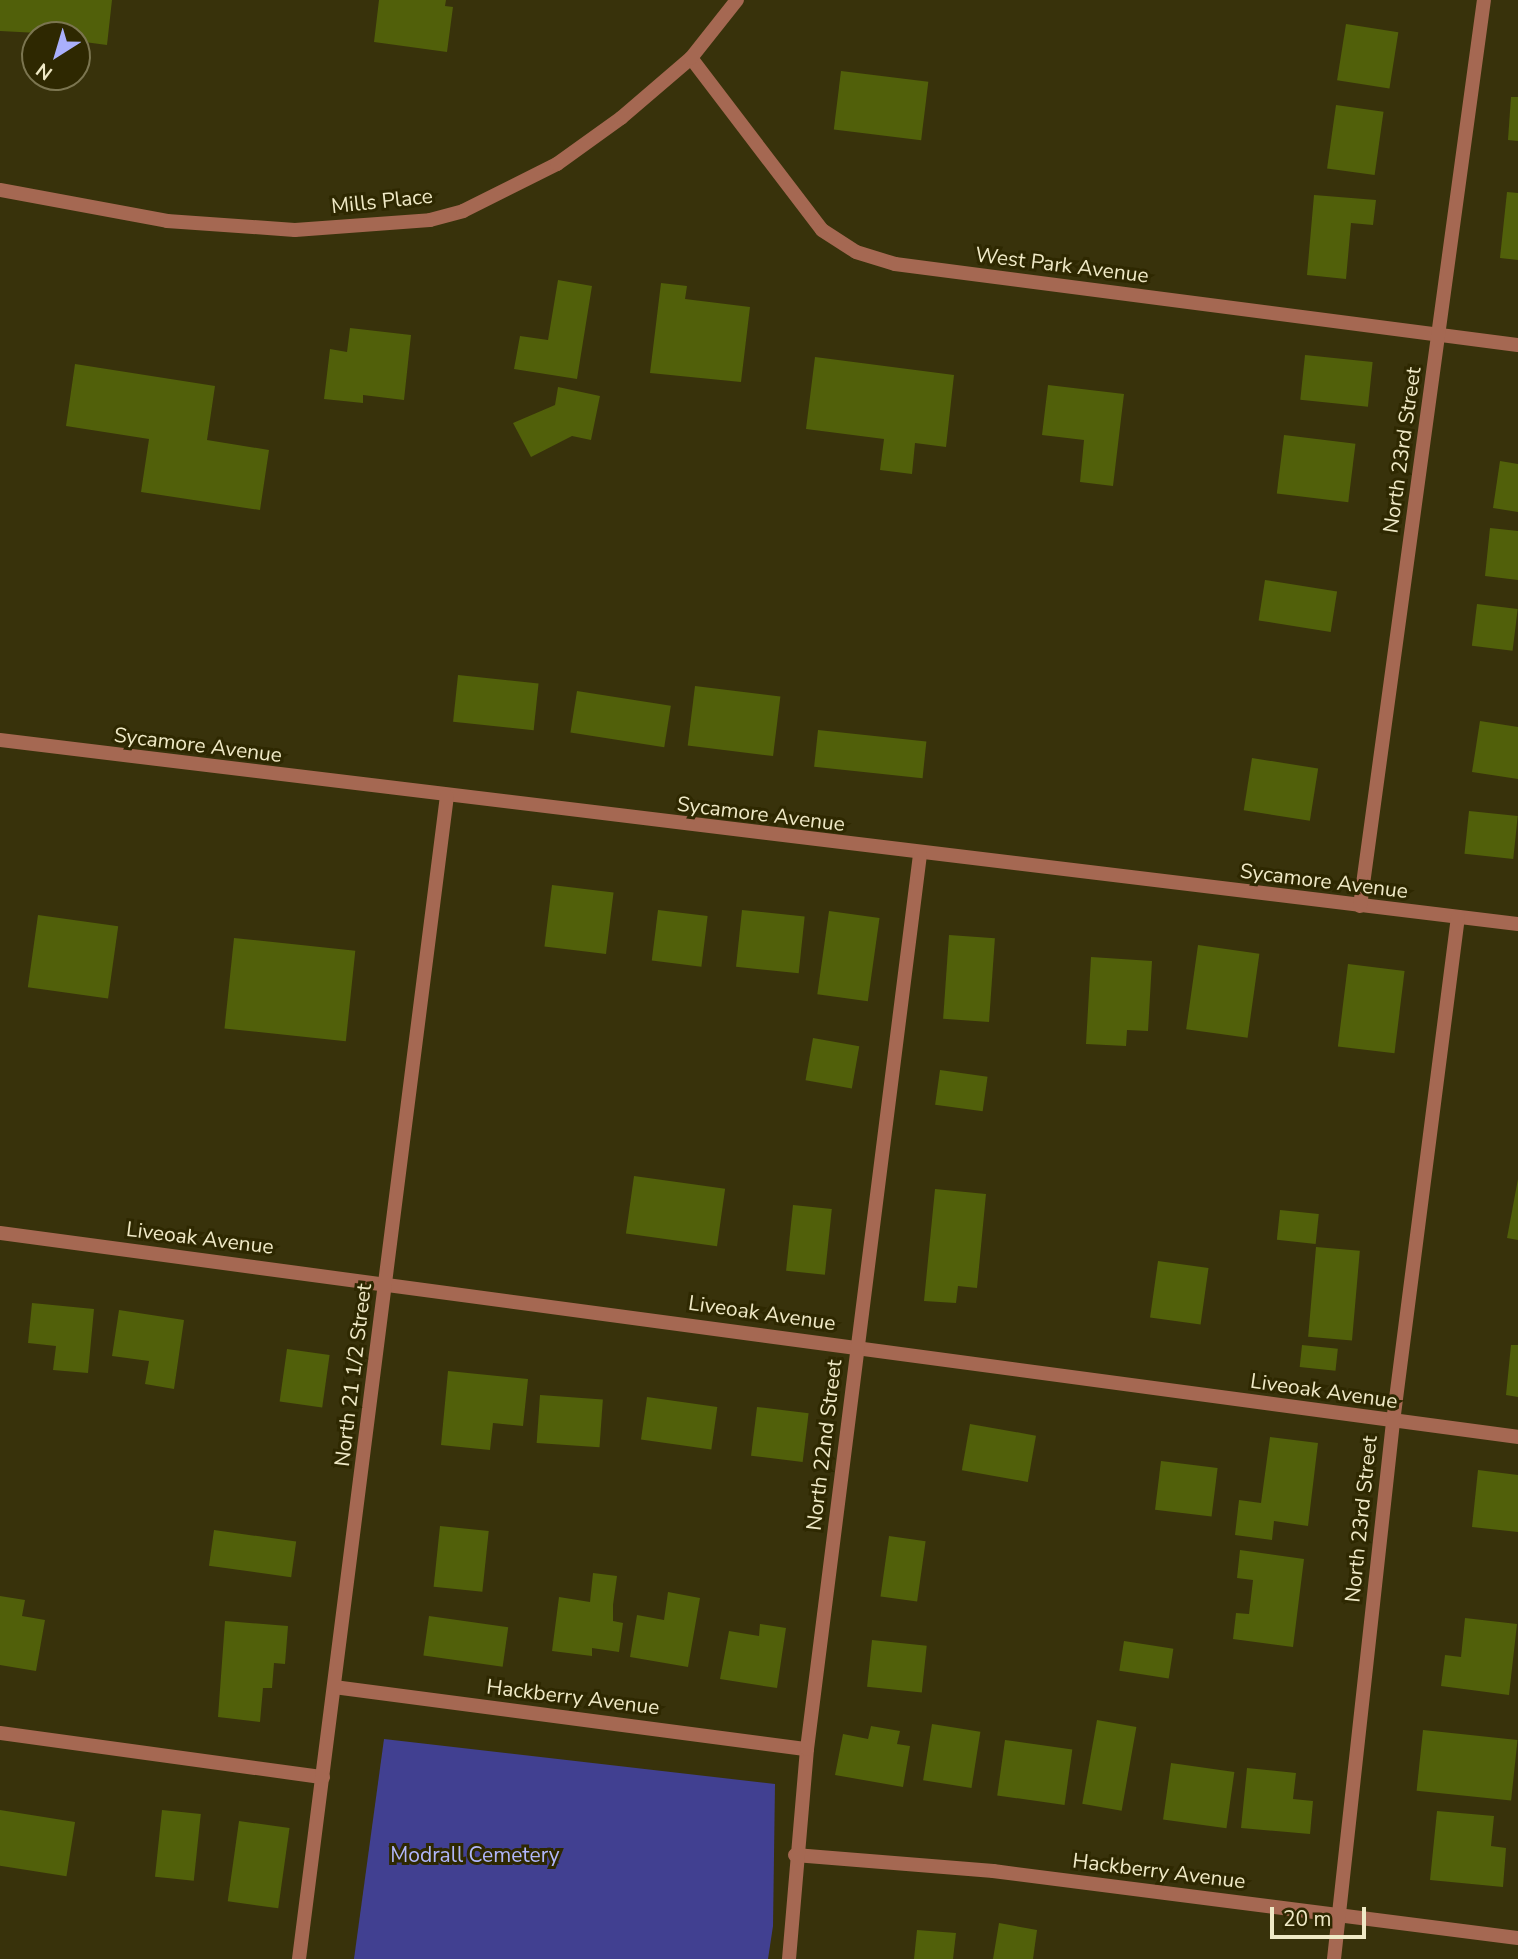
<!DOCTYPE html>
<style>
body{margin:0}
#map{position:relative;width:1518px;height:1959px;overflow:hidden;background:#38320b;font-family:"Nunito Sans",sans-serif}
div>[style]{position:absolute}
.green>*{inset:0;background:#414091}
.building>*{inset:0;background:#51600a;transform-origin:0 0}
.street>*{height:14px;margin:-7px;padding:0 7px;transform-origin:7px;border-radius:7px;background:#a56852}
span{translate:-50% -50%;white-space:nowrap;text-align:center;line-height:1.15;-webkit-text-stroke:6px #2e2801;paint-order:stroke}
.street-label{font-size:21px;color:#efe9c6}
.park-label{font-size:21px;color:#b1b7fb}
.north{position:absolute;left:21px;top:21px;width:70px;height:70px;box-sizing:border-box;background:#2e2801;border:2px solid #7b7550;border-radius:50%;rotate:217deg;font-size:19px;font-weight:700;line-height:28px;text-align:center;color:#efe9c6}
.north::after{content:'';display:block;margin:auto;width:24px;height:32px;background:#aab0fc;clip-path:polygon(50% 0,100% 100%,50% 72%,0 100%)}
.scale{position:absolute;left:1270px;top:1907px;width:96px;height:32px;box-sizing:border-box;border:4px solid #efe9c6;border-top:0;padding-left:9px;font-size:21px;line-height:24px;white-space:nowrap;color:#efe9c6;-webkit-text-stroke:5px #2e2801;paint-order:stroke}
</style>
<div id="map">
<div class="green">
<i style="clip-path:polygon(384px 1739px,775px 1784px,773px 1926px,768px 1959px,354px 1959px)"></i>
</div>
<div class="building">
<i style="clip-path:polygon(0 0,112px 0,107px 45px,77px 41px,77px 35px,0 31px)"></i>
<i style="clip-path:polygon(379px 0,446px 0,445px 6px,453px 7px,447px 52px,374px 42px)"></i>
<i style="left:1346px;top:24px;width:53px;height:57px;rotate:9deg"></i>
<i style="left:841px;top:71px;width:88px;height:59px;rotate:7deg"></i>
<i style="clip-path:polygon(1511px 97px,1518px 97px,1518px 141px,1508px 140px)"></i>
<i style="left:1336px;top:105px;width:48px;height:64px;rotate:8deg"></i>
<i style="clip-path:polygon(1507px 192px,1518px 193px,1518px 260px,1500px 258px)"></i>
<i style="clip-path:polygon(1314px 195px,1376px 200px,1373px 225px,1351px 223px,1346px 279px,1307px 275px)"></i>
<i style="clip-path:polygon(558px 280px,592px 286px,577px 379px,514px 369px,520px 336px,548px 340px)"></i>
<i style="clip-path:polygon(661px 283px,687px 286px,685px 299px,750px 307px,741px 382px,650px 373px)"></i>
<i style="clip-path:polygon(350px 328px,411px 335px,404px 400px,363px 395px,363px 403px,324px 399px,330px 349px,347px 352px)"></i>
<i style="left:1305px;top:355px;width:68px;height:45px;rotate:6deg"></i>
<i style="clip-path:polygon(815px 357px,954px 375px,946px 447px,915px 443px,912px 474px,880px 470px,884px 439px,806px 429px)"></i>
<i style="clip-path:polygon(75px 364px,215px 386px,207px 440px,269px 450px,260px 510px,141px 492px,149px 439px,66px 426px)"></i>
<i style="clip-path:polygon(1048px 385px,1124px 394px,1113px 486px,1080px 482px,1084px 440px,1042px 435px)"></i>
<i style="clip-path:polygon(558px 387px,600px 396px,591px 440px,572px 436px,531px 457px,513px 423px,555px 405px)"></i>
<i style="left:1284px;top:435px;width:72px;height:59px;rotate:7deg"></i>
<i style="clip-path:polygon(1500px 461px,1518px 464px,1518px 512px,1493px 508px)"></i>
<i style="clip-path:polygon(1490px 528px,1518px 531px,1518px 580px,1485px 576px)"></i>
<i style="left:1265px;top:580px;width:73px;height:41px;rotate:9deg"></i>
<i style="left:1477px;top:604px;width:41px;height:42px;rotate:7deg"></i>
<i style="left:458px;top:675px;width:81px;height:47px;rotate:6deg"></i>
<i style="left:695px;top:686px;width:86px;height:60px;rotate:7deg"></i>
<i style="left:577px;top:691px;width:95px;height:42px;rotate:9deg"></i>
<i style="clip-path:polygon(1480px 721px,1518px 727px,1518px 779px,1472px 772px)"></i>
<i style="left:818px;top:730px;width:109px;height:37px;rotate:6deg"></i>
<i style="left:1252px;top:758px;width:67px;height:53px;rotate:9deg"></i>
<i style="left:1469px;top:811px;width:49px;height:43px;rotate:6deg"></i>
<i style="left:552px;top:885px;width:62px;height:62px;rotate:7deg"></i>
<i style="left:658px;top:910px;width:50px;height:51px;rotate:7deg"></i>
<i style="left:742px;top:910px;width:63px;height:57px;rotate:6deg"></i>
<i style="left:829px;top:911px;width:51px;height:84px;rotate:8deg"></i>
<i style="left:38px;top:915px;width:81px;height:73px;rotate:8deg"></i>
<i style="left:949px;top:935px;width:46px;height:84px;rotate:4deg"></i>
<i style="left:234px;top:938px;width:122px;height:91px;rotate:6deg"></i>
<i style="left:1198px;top:945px;width:62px;height:85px;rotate:8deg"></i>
<i style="clip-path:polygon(1091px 957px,1152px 961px,1148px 1031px,1127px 1030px,1126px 1046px,1086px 1044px)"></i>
<i style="left:1348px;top:964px;width:57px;height:83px;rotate:7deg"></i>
<i style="left:813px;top:1038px;width:47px;height:43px;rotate:10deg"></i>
<i style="left:940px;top:1070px;width:48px;height:35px;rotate:8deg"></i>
<i style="left:634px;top:1176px;width:92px;height:58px;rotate:8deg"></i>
<i style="clip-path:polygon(1518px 1179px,1518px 1240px,1507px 1238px)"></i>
<i style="clip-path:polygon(935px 1189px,986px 1194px,977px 1288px,958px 1286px,956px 1303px,924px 1301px)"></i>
<i style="left:793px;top:1205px;width:39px;height:66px;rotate:6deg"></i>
<i style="left:1280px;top:1210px;width:39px;height:30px;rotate:6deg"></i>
<i style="left:1316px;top:1247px;width:44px;height:90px;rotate:5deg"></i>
<i style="left:1158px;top:1261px;width:51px;height:57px;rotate:8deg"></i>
<i style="clip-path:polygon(32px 1303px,94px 1309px,88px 1373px,53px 1370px,56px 1346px,28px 1343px)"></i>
<i style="clip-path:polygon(119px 1310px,184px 1320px,174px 1389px,145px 1384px,149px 1361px,112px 1356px)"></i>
<i style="left:1302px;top:1345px;width:36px;height:22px;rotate:6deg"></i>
<i style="clip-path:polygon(1511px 1345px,1518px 1345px,1518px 1397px,1506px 1395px)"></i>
<i style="left:287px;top:1349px;width:43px;height:53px;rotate:8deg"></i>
<i style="clip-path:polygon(448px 1371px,528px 1379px,523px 1426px,493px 1423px,490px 1450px,441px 1445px)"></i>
<i style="left:540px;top:1395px;width:63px;height:48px;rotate:4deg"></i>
<i style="left:647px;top:1397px;width:71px;height:43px;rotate:8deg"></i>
<i style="left:757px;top:1407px;width:52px;height:49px;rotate:7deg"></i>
<i style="left:970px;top:1424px;width:67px;height:47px;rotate:10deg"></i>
<i style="clip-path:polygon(1270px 1437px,1318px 1443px,1308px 1526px,1274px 1521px,1272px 1540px,1235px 1535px,1239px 1500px,1261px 1503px)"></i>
<i style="left:1161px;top:1461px;width:57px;height:49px;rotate:7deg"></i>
<i style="clip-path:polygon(1478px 1470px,1518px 1475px,1518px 1532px,1472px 1527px)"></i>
<i style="left:440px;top:1526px;width:49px;height:61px;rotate:6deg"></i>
<i style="left:214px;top:1530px;width:83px;height:36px;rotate:8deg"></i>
<i style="left:889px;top:1536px;width:37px;height:61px;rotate:8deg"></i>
<i style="clip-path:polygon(1240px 1550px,1304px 1559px,1293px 1647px,1233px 1639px,1236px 1613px,1249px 1614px,1253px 1580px,1237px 1578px)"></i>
<i style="clip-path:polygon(593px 1573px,617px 1576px,613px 1605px,613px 1621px,623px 1623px,619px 1652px,592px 1648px,592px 1656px,552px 1651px,559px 1597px,590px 1602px)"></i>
<i style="clip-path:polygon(668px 1592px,700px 1598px,688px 1667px,630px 1657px,637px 1615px,664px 1620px)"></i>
<i style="clip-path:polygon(0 1596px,25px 1600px,22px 1616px,45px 1620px,36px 1671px,0 1665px)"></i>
<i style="left:429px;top:1616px;width:80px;height:40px;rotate:8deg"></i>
<i style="clip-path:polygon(1465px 1618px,1517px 1624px,1509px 1695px,1441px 1686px,1445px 1655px,1461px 1657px)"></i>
<i style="clip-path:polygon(225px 1621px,288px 1626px,285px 1664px,274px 1663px,272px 1688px,263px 1688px,260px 1722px,218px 1717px)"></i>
<i style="clip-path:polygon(760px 1624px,786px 1628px,777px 1688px,720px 1679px,729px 1631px,759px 1636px)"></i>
<i style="left:872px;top:1640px;width:55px;height:47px;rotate:6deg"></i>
<i style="left:1124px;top:1641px;width:50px;height:30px;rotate:9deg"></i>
<i style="left:1097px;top:1720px;width:40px;height:85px;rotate:10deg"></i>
<i style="left:932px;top:1724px;width:49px;height:57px;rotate:9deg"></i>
<i style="clip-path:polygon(871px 1726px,900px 1731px,897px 1744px,910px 1746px,903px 1787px,835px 1775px,843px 1734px,868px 1739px)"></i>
<i style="left:1423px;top:1730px;width:95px;height:61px;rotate:6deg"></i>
<i style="left:1005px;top:1740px;width:68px;height:56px;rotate:8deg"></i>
<i style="left:1171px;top:1763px;width:64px;height:57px;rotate:8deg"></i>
<i style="clip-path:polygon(1247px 1768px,1296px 1773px,1293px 1799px,1313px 1801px,1310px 1834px,1241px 1828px)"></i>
<i style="left:0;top:1810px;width:76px;height:55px;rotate:9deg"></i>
<i style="left:162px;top:1810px;width:39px;height:67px;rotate:6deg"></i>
<i style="clip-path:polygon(1437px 1811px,1494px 1816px,1491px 1846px,1506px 1848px,1503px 1887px,1430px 1880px)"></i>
<i style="left:239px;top:1821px;width:51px;height:81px;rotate:8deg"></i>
<i style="clip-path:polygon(999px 1923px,1037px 1930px,1033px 1959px,993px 1959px)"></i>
<i style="clip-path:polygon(917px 1930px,956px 1933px,953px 1959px,914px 1959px)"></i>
</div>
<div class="street">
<i style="left:691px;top:58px;width:216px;rotate:52.7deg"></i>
<i style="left:822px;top:230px;width:40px;rotate:32.9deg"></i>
<i style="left:856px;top:252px;width:41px;rotate:17.1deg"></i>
<i style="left:895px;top:264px;width:628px;rotate:7.41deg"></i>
<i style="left:0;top:190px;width:170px;rotate:10.5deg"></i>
<i style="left:167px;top:221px;width:128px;rotate:4deg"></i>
<i style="left:295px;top:230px;width:135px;rotate:-4.2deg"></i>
<i style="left:430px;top:220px;width:34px;rotate:-15deg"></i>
<i style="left:463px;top:211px;width:105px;rotate:-26.6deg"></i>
<i style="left:557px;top:164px;width:79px;rotate:-35.7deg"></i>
<i style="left:621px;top:118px;width:92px;rotate:-40.6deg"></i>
<i style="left:691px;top:58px;width:74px;rotate:-51.6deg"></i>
<i style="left:0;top:740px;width:1529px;rotate:6.91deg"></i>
<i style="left:1360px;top:906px;width:914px;rotate:-82.21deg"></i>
<i style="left:0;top:1233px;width:1532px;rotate:7.65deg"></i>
<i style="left:334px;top:1687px;width:477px;rotate:7.5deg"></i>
<i style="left:0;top:1733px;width:326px;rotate:7.8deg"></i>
<i style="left:795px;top:1855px;width:199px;rotate:4.6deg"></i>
<i style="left:993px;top:1871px;width:529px;rotate:7.27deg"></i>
<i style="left:299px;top:1959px;width:1172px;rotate:-82.75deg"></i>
<i style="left:789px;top:1959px;width:211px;rotate:-85.1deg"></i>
<i style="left:807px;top:1749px;width:902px;rotate:-82.8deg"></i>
<i style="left:1334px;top:1959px;width:540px;rotate:-83.73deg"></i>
<i style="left:1393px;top:1422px;width:509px;rotate:-82.67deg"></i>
</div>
<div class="street-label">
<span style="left:382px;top:201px;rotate:-6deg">Mills Place</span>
<span style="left:1062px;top:265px;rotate:7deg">West Park Avenue</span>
<span style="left:1402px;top:450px;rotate:-82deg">North 23rd Street</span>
<span style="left:198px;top:745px;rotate:7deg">Sycamore Avenue</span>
<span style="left:761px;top:814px;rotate:7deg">Sycamore Avenue</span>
<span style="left:1324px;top:881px;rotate:7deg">Sycamore Avenue</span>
<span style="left:200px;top:1238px;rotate:7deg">Liveoak Avenue</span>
<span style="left:762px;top:1313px;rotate:8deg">Liveoak Avenue</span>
<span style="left:353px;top:1375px;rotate:-83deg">North 21 1/2 Street</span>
<span style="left:1324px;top:1391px;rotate:8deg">Liveoak Avenue</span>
<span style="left:824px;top:1445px;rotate:-83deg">North 22nd Street</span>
<span style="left:1361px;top:1519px;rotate:-84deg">North 23rd Street</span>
<span style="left:573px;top:1697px;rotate:7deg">Hackberry Avenue</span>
<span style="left:1159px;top:1871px;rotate:7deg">Hackberry Avenue</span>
</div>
<div class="park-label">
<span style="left:475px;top:1855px">Modrall Cemetery</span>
</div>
<div class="north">N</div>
<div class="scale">20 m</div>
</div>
